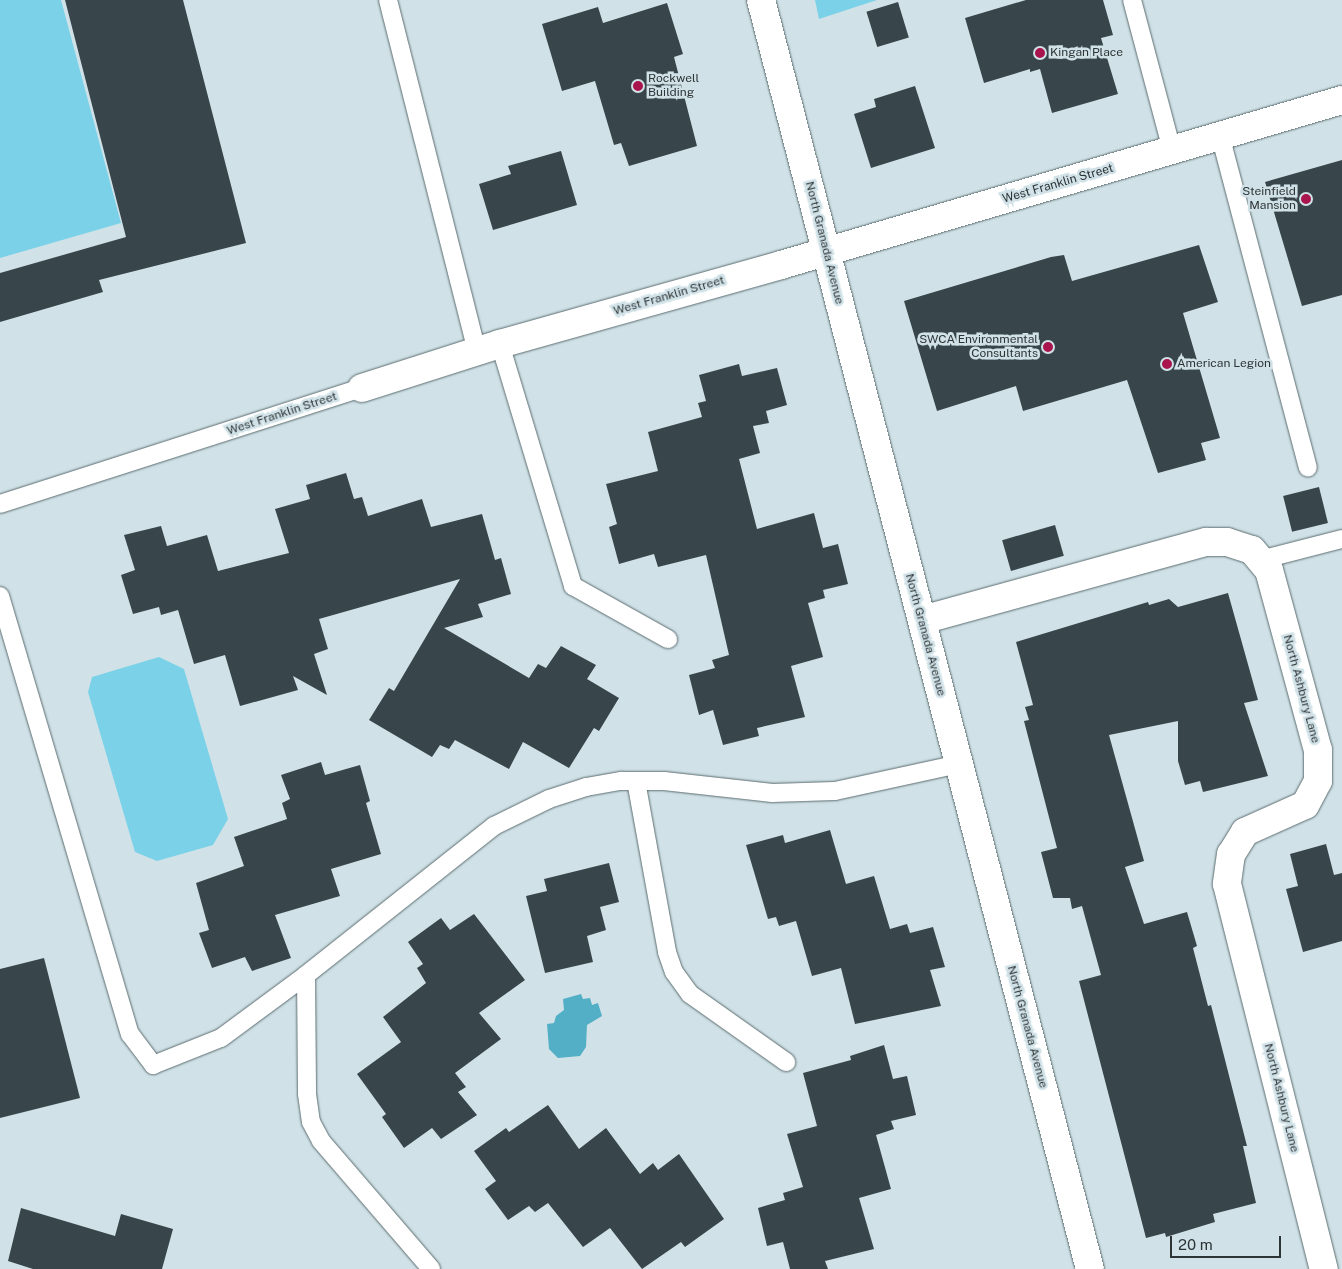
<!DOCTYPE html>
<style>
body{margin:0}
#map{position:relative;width:1342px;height:1269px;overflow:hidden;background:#d0e2e7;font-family:"Public Sans",sans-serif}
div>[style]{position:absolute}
.green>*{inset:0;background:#7bd1e8}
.water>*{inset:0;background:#53afc6}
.building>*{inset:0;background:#38464b;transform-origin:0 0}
.roads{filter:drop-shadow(0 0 1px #5c6c70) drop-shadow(0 0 1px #5c6c70)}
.service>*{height:18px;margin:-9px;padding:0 9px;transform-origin:9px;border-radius:9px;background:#fff}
.minor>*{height:28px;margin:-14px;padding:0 14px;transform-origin:14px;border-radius:14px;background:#fff}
.secondary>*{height:28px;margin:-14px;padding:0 14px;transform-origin:14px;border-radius:14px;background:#fff}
.dots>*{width:14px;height:14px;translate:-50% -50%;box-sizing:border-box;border:2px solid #d0e2e7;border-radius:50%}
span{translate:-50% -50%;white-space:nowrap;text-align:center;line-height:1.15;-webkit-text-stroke:5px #d0e2e7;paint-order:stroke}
.poi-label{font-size:12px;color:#2d3436}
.left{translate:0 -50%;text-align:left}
.right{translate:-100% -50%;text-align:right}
.street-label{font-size:12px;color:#2d3436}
.scale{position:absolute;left:1170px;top:1236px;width:111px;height:22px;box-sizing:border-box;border:2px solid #2d3436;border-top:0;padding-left:6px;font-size:15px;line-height:18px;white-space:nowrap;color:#2d3436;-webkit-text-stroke:4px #d0e2e7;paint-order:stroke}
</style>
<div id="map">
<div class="green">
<i style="clip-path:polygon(0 0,61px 0,121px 223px,0 258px)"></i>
<i style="clip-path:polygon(815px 0,877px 0,819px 19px)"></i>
<i style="clip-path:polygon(159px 657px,184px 669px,228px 819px,213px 845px,157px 861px,135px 852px,88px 692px,92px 677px)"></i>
</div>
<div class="water">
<i style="clip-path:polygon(581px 994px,583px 999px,590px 998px,592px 1005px,598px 1003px,602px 1016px,587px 1025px,586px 1047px,580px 1056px,558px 1058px,549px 1049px,547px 1024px,554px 1023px,556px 1016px,564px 1010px,563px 999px)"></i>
</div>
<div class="building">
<i style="clip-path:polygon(65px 0,183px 0,246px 243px,99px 280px,103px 292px,0 322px,0 273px,126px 237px)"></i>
<i style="clip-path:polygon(1026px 0,1103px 0,1113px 35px,1101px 38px,1118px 94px,1052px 113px,1040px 69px,1030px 72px,1030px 69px,984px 83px,965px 18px)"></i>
<i style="left:898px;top:2px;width:37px;height:33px;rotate:73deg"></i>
<i style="clip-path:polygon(667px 3px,683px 54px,674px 57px,697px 146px,629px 166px,621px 143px,614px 145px,595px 81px,562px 91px,542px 24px,598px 7px,603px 23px)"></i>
<i style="clip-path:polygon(915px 86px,935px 148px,871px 168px,854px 114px,876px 107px,874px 99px)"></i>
<i style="clip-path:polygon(561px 151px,577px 205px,493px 230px,479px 184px,511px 174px,508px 166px)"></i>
<i style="clip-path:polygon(1342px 160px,1342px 295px,1302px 306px,1265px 182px)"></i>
<i style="clip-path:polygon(1199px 245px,1218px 302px,1183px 313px,1220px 438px,1201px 443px,1206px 460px,1158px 473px,1127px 380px,1023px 411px,1016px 386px,937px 411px,904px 301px,1051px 257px,1064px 255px,1072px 281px)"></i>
<i style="clip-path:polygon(739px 364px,742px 376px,777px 368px,787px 405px,766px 411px,769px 423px,753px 426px,760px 453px,739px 459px,757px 529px,814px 513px,823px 548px,838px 544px,848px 584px,823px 590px,825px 598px,808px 603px,823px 657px,791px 666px,805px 717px,757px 728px,759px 736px,723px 745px,713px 710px,699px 715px,689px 675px,715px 668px,712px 660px,729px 655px,706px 555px,658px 567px,654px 554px,619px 564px,609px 527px,617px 524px,606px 484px,658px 471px,648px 432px,702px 417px,698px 403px,706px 401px,699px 375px)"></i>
<i style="clip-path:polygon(346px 473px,354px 499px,362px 497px,368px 516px,422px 499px,431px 527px,482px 514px,495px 560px,501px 558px,511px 594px,478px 604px,483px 617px,444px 628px,529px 678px,538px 664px,546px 668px,561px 646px,596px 665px,587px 679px,619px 698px,599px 731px,594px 728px,569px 768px,523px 742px,509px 769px,455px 740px,449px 749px,440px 745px,432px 757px,369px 720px,389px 688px,394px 691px,460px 579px,319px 619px,328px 649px,314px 654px,327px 695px,293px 676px,298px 690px,240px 706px,225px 655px,194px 664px,178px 610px,161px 615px,159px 607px,133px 614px,121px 575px,135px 570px,124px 535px,161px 526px,167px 546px,207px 535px,218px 571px,289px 553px,275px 509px,310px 499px,306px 485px)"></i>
<i style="left:1319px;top:487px;width:37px;height:37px;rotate:76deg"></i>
<i style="left:1055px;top:525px;width:32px;height:55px;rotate:74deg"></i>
<i style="clip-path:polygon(1228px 593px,1258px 700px,1244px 703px,1268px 776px,1203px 792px,1200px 781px,1185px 785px,1178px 761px,1178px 721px,1109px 735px,1144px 861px,1125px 867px,1144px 924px,1187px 912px,1197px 946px,1193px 948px,1208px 1006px,1211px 1005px,1247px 1146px,1243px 1146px,1256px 1203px,1213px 1214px,1215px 1222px,1166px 1237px,1165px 1233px,1146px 1238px,1079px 981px,1101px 975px,1082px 906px,1072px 909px,1070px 898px,1053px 898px,1041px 852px,1057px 848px,1024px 721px,1029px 720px,1025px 707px,1033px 705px,1016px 642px,1148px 602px,1149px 605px,1169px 599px,1178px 607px)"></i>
<i style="clip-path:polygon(321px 762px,325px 775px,360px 765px,370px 801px,366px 803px,381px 854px,331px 869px,340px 896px,275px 915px,291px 958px,252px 971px,245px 957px,212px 968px,199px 933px,209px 930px,196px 883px,244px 866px,234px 837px,287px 819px,282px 803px,290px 799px,281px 775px)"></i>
<i style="clip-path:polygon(830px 830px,846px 884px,874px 876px,890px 929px,907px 924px,910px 933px,933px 927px,945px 967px,930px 970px,941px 1006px,855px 1024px,841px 968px,812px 976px,796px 921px,779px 926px,776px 917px,768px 919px,746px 845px,783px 835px,785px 843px)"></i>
<i style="clip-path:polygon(1326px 844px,1334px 875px,1342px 873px,1342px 941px,1303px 952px,1286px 889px,1298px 886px,1290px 854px)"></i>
<i style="clip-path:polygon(609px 863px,619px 902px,600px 907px,606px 930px,587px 936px,593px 962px,545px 973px,526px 896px,547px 891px,544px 879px)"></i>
<i style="clip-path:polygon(474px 914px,525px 980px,479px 1013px,501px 1039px,455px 1073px,466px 1087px,458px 1092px,477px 1115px,441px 1139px,432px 1128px,404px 1148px,382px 1117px,386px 1114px,357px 1074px,401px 1042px,383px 1017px,426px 983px,417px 968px,423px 964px,408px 942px,441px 918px,450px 930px)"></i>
<i style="clip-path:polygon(44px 958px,80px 1098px,0 1118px,0 969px)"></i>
<i style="clip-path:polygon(884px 1045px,893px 1079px,907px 1076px,916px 1115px,891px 1121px,894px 1129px,876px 1135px,891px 1189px,859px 1198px,874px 1249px,825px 1261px,828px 1269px,790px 1269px,783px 1242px,767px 1246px,758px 1208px,785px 1200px,783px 1193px,803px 1187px,787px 1134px,817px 1126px,803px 1073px,851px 1060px,850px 1056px)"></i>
<i style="clip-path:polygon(548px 1105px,579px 1149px,606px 1128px,640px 1174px,653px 1163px,658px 1170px,679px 1154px,724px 1219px,685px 1247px,681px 1242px,642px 1269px,610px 1228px,583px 1247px,548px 1203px,535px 1212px,529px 1206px,508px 1220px,485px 1189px,496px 1181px,474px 1151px,506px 1128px,509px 1132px)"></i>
<i style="clip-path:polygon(21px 1208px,115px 1236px,121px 1214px,173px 1229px,162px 1269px,33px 1269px,8px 1261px)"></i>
</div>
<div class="roads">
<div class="service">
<i style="left:388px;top:0;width:362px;rotate:75.8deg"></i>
<i style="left:1132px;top:0;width:155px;rotate:75.1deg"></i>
<i style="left:1220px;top:135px;width:344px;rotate:75.2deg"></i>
<i style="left:500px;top:344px;width:253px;rotate:73.2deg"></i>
<i style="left:573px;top:586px;width:109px;rotate:29.2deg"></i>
<i style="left:0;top:504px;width:380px;rotate:-17.8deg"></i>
<i style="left:1260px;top:560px;width:85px;rotate:-14.4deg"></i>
<i style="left:0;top:596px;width:457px;rotate:73.5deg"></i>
<i style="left:130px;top:1034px;width:39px;rotate:53deg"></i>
<i style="left:153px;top:1065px;width:73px;rotate:-21.7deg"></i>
<i style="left:221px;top:1038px;width:106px;rotate:-36.5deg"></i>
<i style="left:306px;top:975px;width:240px;rotate:-38.4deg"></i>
<i style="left:494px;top:826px;width:61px;rotate:-26.1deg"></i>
<i style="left:549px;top:799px;width:39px;rotate:-18deg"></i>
<i style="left:586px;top:787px;width:36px;rotate:-10deg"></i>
<i style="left:621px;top:781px;width:43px"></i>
<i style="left:664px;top:781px;width:109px;rotate:6.3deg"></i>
<i style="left:772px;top:793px;width:63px;rotate:-1.8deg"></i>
<i style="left:835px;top:791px;width:127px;rotate:-12.3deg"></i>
<i style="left:636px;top:781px;width:174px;rotate:79.7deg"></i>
<i style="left:667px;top:952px;width:21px;rotate:71deg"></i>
<i style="left:674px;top:972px;width:27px;rotate:54deg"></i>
<i style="left:690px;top:994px;width:118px;rotate:35.3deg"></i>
<i style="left:306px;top:975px;width:119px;rotate:89.5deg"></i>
<i style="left:307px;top:1094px;width:28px;rotate:82deg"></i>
<i style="left:311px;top:1122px;width:21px;rotate:62deg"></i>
<i style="left:321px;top:1141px;width:169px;rotate:49.3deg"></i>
</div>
<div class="minor">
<i style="left:362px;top:388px;width:145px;rotate:-17.7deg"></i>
<i style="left:500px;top:344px;width:292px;rotate:-15.7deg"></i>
<i style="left:781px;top:265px;width:585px;rotate:-16.39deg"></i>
<i style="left:922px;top:620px;width:295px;rotate:-15.4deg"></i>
<i style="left:1206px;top:542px;width:21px"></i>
<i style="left:1227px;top:542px;width:26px;rotate:18deg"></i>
<i style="left:1252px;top:550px;width:26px;rotate:50deg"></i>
<i style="left:1269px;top:570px;width:187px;rotate:74.8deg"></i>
<i style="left:1318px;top:750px;width:31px;rotate:90deg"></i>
<i style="left:1318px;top:781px;width:27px;rotate:118deg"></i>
<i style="left:1305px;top:805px;width:66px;rotate:155.8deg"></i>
<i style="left:1245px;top:832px;width:26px;rotate:122deg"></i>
<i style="left:1231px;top:854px;width:30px;rotate:98deg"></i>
<i style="left:1227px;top:884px;width:397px;rotate:75.9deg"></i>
</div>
<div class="secondary">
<i style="left:761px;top:0;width:1311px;rotate:75.47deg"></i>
</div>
</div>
<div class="dots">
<i style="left:1040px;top:53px;background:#a8144b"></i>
<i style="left:638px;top:86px;background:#a8144b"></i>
<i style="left:1306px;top:199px;background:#a8144b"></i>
<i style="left:1048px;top:347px;background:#a8144b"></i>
<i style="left:1167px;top:364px;background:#a8144b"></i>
</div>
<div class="poi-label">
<span class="left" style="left:1050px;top:53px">Kingan Place</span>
<span class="left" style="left:648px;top:86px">Rockwell<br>Building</span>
<span class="right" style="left:1296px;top:199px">Steinfield<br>Mansion</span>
<span class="right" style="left:1038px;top:347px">SWCA Environmental<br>Consultants</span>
<span class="left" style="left:1177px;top:364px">American Legion</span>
</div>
<div class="street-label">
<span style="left:1058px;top:184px;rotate:-16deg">West Franklin Street</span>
<span style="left:824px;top:243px;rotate:76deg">North Granada Avenue</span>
<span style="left:669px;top:296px;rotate:-16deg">West Franklin Street</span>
<span style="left:282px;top:414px;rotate:-18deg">West Franklin Street</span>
<span style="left:925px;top:635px;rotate:75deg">North Granada Avenue</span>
<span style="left:1301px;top:689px;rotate:75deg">North Ashbury Lane</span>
<span style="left:1027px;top:1027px;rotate:75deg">North Granada Avenue</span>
<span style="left:1281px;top:1098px;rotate:76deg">North Ashbury Lane</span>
</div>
<div class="scale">20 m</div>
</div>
